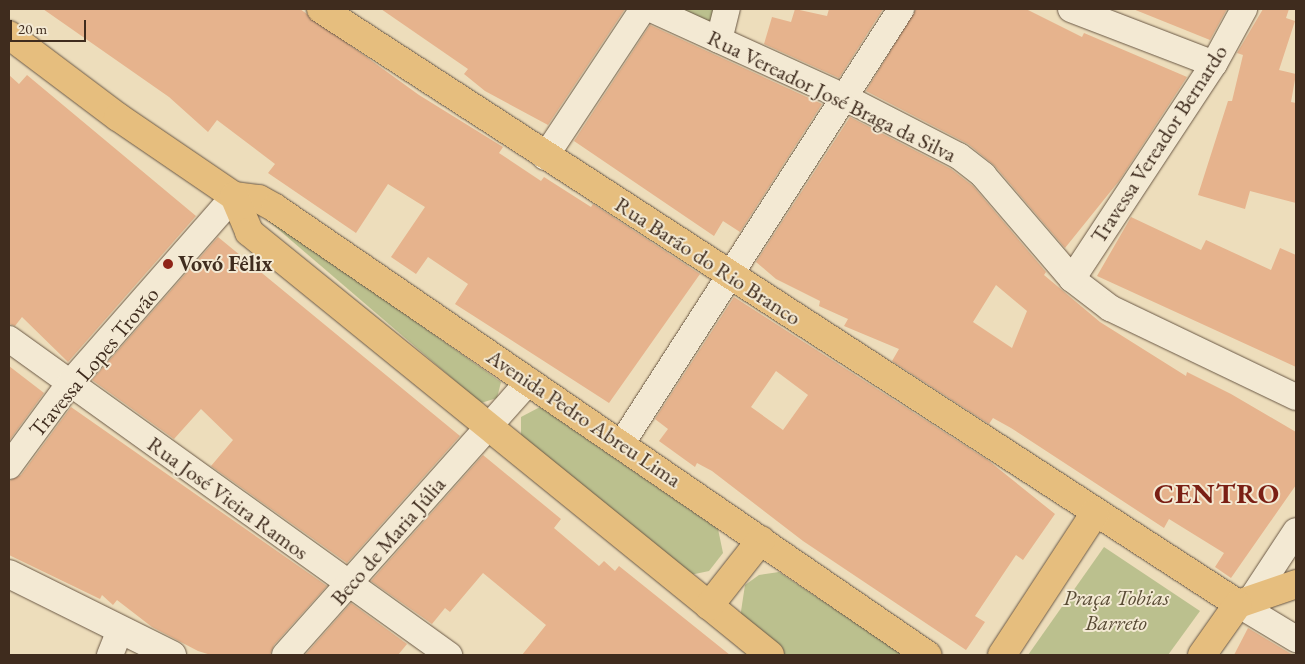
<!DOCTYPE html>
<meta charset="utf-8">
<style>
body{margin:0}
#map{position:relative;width:1305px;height:664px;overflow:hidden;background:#edddbb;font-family:"EB Garamond",serif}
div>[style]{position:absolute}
.green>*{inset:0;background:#bbc08e}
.building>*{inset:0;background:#e6b38d}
.roads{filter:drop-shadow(0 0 1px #6a5845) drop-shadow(0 0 1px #6a5845)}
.minor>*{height:26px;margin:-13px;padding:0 13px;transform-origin:13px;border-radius:13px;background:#f3e9d3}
.tertiary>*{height:28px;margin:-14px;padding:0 14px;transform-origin:14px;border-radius:14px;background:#f3e9d3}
.primary>*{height:28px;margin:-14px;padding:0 14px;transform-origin:14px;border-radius:14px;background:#e6be7e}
.dots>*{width:14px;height:14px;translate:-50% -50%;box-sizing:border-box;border:2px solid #f3e9d3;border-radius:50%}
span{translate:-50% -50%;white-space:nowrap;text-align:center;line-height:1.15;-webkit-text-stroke:4px #f3e9d3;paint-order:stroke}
.street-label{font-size:22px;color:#3f2c1e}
.poi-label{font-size:22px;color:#3f2c1e;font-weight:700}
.left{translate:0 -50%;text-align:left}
.park-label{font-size:22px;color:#584a34;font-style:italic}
.district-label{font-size:28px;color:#7a1f14;font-weight:700;letter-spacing:1px}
.frame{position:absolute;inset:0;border:10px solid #3f2c1e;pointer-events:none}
.scale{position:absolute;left:10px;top:20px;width:76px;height:22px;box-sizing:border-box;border:2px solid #3f2c1e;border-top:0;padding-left:6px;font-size:15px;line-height:18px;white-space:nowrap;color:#3f2c1e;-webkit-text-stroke:4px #f3e9d3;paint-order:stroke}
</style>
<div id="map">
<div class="green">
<i style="clip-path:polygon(679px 9px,716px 9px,712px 25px)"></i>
<i style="clip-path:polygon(244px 200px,501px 382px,497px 398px,481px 403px)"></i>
<i style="clip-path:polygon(540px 407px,718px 529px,723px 553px,709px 571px,690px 575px,521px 437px,521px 417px)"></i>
<i style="clip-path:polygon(1104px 547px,1200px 611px,1168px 655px,1028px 655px)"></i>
<i style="clip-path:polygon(779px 572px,904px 655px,785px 655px,740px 618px,745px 585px,759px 575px)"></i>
</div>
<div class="building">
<i style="clip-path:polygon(43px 9px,300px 9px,419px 95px,503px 147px,499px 153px,541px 181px,544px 177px,591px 207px,593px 204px,700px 274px,609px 403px,455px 304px,468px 284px,428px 257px,416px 274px,391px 257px,425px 207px,388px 184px,356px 233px,268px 173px,275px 164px,217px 120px,208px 132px,169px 97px)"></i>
<i style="clip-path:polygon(381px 9px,625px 9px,548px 125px,485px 91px,464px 74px,468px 69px)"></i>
<i style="clip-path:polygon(795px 9px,827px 16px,829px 9px,883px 9px,839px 78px,764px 44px,772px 17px,791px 22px)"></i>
<i style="clip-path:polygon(916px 9px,1026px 9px,1082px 37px,1084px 33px,1187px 77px,1119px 181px,1065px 248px,994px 165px,968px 144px,866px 91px)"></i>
<i style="clip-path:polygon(1133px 9px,1227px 9px,1210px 40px)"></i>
<i style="clip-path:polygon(1263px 9px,1289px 9px,1286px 18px,1295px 21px,1279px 70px,1296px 74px,1291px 102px,1296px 103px,1296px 203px,1250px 191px,1245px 209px,1198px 195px,1228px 101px,1232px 101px,1243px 55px,1237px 53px)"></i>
<i style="clip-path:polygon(650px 25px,822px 104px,740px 232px,723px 221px,714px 236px,574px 141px)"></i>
<i style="clip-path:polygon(9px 75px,19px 84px,27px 75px,196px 216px,68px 362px,22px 317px,15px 326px,9px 324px)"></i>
<i style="clip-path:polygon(evenodd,850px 117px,951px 169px,973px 186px,1046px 272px,1044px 275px,1100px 322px,1186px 376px,1187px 372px,1231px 394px,1296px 432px,1296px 485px,1231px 578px,1215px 567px,1224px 553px,1169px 519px,1164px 528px,1011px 428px,993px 418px,989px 424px,892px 361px,899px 349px,844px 326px,848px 319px,819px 306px,820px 301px,776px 279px,756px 262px,850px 117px,996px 285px,1027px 311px,1012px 348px,973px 322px,996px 285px)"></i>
<i style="clip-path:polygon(1131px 217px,1201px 250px,1206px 240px,1271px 270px,1280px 248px,1296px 255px,1296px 367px,1097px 276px)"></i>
<i style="clip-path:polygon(218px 237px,460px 436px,347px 563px,211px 466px,233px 440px,201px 409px,174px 439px,92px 380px)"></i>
<i style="clip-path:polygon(evenodd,734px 297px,989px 461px,1055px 514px,1023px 560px,1016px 555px,975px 616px,985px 622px,966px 650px,803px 541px,712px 471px,697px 463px,695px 467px,659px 441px,668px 429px,655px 419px,734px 297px,776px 371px,808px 395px,783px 430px,751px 407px,776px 371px)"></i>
<i style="clip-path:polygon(9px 366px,44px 393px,9px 441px)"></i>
<i style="clip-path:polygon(71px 407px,327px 586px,274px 645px,270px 655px,211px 655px,198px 651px,152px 627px,117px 600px,113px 605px,102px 595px,100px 599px,9px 555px,9px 481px,21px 475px)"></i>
<i style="clip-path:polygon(483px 455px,561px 519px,554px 528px,599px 566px,604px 561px,615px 571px,619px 566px,730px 655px,522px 655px,546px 625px,483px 573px,450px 612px,445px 608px,432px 624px,371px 581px)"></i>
<i style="clip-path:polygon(351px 603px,407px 644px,398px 655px,305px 655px)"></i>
<i style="clip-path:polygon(1248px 628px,1293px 655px,1234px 655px)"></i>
</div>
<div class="roads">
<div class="minor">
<i style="left:651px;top:9px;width:212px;rotate:24.5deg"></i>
<i style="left:844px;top:97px;width:129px;rotate:27.2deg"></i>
<i style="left:959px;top:156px;width:31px;rotate:38deg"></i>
<i style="left:983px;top:175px;width:137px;rotate:49.4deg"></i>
<i style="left:1072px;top:279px;width:48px;rotate:37.3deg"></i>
<i style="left:1110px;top:308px;width:206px;rotate:25.6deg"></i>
<i style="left:1071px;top:9px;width:153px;rotate:21deg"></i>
<i style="left:719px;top:40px;width:32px;rotate:-76deg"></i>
<i style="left:545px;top:157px;width:178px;rotate:-56.5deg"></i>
<i style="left:1072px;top:279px;width:258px;rotate:-56.6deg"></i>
<i style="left:1214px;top:64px;width:63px;rotate:-61.4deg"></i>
<i style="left:9px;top:339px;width:542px;rotate:35.69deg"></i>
<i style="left:622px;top:443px;width:516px;rotate:-57.26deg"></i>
<i style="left:9px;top:466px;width:103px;rotate:-53.7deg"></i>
<i style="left:70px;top:383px;width:249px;rotate:-48.7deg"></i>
<i style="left:1252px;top:598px;width:80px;rotate:-56.7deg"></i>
<i style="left:1238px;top:604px;width:68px;rotate:31.1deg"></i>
<i style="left:110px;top:655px;width:27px;rotate:-68deg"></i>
<i style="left:285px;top:655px;width:367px;rotate:-48.3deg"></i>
</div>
<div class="tertiary">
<i style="left:9px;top:574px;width:182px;rotate:26.4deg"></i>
</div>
<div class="primary">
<i style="left:321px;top:9px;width:1093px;rotate:32.98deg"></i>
<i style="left:9px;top:35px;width:136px;rotate:37deg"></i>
<i style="left:118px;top:117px;width:140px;rotate:34.3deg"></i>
<i style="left:234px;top:196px;width:25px;rotate:7deg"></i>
<i style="left:259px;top:199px;width:18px;rotate:29deg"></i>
<i style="left:275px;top:208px;width:791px;rotate:34.43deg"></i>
<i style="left:234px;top:196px;width:39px;rotate:67deg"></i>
<i style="left:249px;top:232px;width:671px;rotate:39.07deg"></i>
<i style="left:1238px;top:604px;width:61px;rotate:-19deg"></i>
<i style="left:709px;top:606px;width:84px;rotate:-51.8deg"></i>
<i style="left:1002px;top:655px;width:170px;rotate:-56.8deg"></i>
<i style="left:1202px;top:655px;width:62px;rotate:-54.8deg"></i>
</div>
</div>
<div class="dots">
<i style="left:168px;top:264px;background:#8f2418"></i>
</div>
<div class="street-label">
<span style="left:832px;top:96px;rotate:26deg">Rua Vereador José Braga da Silva</span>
<span style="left:1159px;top:144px;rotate:-57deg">Travessa Vereador Bernardo</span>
<span style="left:708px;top:261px;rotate:33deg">Rua Barão do Rio Branco</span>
<span style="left:94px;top:362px;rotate:-50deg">Travessa Lopes Trovão</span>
<span style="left:584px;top:418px;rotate:34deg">Avenida Pedro Abreu Lima</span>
<span style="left:228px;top:498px;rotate:36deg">Rua José Vieira Ramos</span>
<span style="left:388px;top:541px;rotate:-49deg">Beco de Maria Júlia</span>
</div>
<div class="poi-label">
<span class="left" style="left:178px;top:264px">Vovó Fêlix</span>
</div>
<div class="park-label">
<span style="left:1116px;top:610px">Praça Tobias<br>Barreto</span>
</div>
<div class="district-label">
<span style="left:1217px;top:493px">CENTRO</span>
</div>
<div class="frame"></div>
<div class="scale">20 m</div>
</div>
